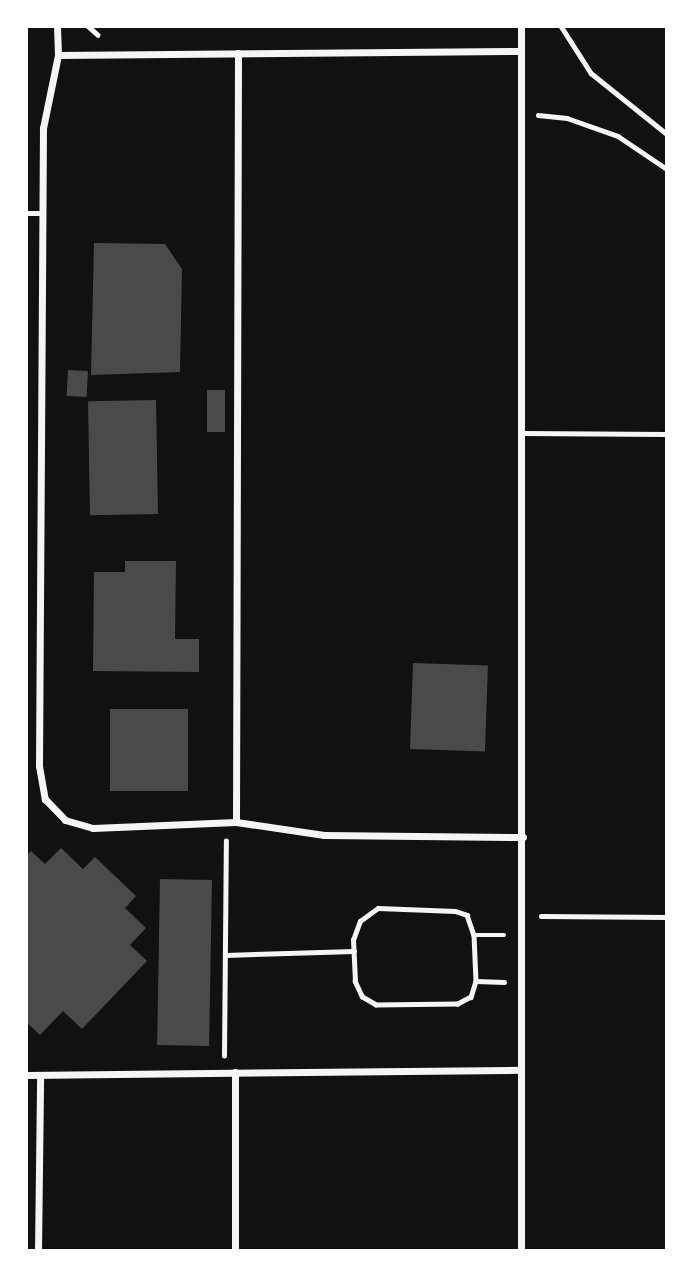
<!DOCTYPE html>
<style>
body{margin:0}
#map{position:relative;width:693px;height:1277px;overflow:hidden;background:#111;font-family:Montserrat,sans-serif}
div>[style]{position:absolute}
.building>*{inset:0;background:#4a4a4a;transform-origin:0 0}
.path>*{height:4.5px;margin:-2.25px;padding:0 2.25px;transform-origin:2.25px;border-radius:2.25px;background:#f5f5f5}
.service>*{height:5px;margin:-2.5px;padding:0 2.5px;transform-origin:2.5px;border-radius:2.5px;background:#f5f5f5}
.minor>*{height:7px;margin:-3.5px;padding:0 3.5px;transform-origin:3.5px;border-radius:3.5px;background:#f5f5f5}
span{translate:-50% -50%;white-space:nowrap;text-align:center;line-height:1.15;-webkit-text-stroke:6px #fff;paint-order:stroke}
.frame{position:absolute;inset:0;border:28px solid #fff;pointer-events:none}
</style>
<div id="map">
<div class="building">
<i style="clip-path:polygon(94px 243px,165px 244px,182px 269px,180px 372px,91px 375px)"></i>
<i style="left:68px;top:370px;width:20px;height:26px;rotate:3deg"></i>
<i style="left:207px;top:390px;width:18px;height:42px"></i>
<i style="left:156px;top:400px;width:114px;height:68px;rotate:89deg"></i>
<i style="clip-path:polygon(125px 561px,176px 561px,175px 639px,199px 639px,199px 672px,93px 671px,94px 572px,125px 572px)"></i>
<i style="left:413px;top:663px;width:75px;height:86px;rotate:2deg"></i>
<i style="left:110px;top:709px;width:78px;height:82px"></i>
<i style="clip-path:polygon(61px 848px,83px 869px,95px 857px,136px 896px,125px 908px,146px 928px,130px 945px,147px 961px,82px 1029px,63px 1011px,40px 1035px,26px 1022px,26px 856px,31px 851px,45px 864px)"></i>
<i style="left:160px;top:879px;width:52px;height:166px;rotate:1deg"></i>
</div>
<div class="path">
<i style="left:88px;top:26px;width:13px;rotate:42deg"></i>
<i style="left:561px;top:26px;width:56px;rotate:57.4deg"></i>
<i style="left:591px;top:73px;width:97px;rotate:38.8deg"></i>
<i style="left:538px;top:115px;width:29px;rotate:6deg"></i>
<i style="left:567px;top:118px;width:54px;rotate:19.4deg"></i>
<i style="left:618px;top:136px;width:59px;rotate:34deg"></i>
<i style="left:378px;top:908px;width:77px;rotate:2.2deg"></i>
<i style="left:455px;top:911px;width:13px;rotate:18deg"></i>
<i style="left:467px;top:915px;width:21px;rotate:71deg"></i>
<i style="left:474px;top:935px;width:46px;rotate:87.5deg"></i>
<i style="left:476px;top:981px;width:17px;rotate:107deg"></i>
<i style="left:471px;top:997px;width:15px;rotate:152deg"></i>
<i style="left:458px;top:1004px;width:82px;rotate:179.3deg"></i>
<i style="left:376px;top:1005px;width:16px;rotate:-150deg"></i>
<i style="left:362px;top:997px;width:17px;rotate:-115deg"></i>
<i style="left:355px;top:982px;width:42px;rotate:-92.7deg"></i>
<i style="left:353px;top:940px;width:20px;rotate:-70deg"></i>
<i style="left:360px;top:921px;width:22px;rotate:-36deg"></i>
<i style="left:541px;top:916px;width:126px;rotate:0.5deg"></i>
<i style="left:474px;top:935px;width:30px"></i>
<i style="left:225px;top:955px;width:129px;rotate:-1.8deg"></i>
<i style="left:476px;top:981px;width:28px;rotate:2deg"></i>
<i style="left:224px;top:1056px;width:215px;rotate:-89.5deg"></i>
</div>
<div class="service">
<i style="left:26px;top:213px;width:16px"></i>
<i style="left:522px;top:433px;width:144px;rotate:0.4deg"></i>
</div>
<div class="minor">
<i style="left:57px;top:26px;width:29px;rotate:88deg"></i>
<i style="left:58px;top:55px;width:75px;rotate:101.6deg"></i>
<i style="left:43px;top:128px;width:638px;rotate:90.36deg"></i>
<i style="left:39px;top:766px;width:34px;rotate:80deg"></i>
<i style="left:45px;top:799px;width:29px;rotate:46deg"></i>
<i style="left:65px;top:820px;width:29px;rotate:16deg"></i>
<i style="left:93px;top:828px;width:143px;rotate:-2.4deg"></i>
<i style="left:236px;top:822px;width:89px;rotate:8.4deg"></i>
<i style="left:324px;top:835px;width:199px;rotate:0.6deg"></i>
<i style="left:58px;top:55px;width:463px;rotate:-0.5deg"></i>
<i style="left:236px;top:822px;width:769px;rotate:-89.85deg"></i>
<i style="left:26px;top:1075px;width:494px;rotate:-0.6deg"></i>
<i style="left:38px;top:1251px;width:176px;rotate:-89.3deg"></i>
<i style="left:235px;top:1251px;width:179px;rotate:-90deg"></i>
<i style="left:521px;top:1251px;width:1225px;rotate:-90deg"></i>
</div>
<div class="frame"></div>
</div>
